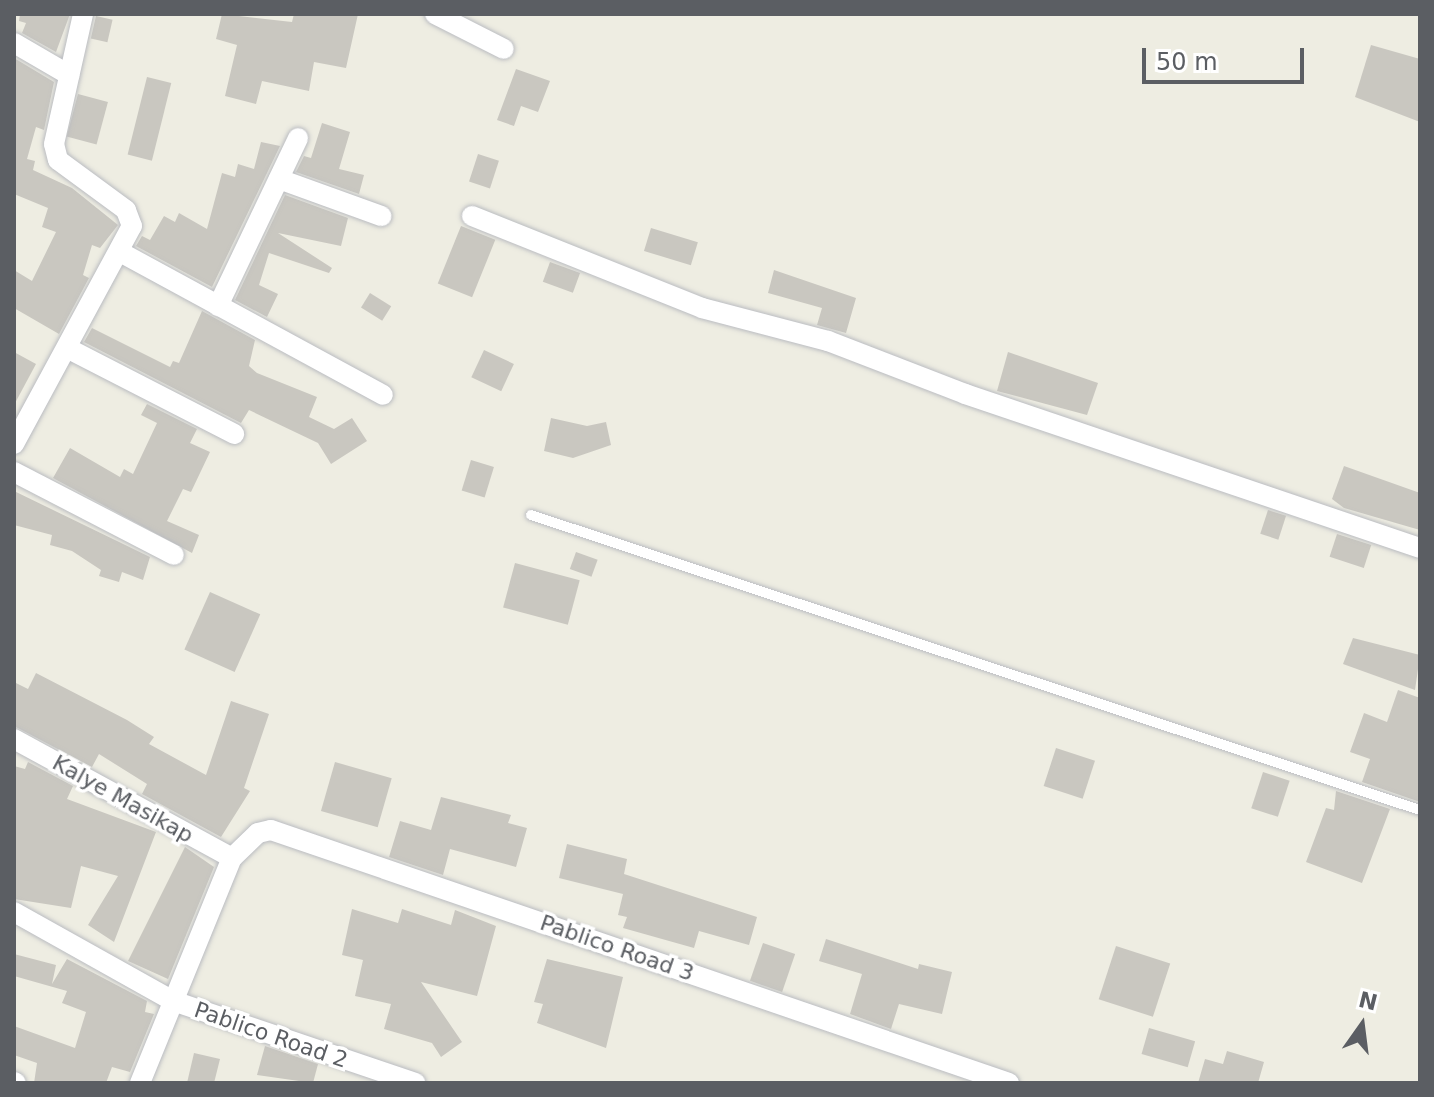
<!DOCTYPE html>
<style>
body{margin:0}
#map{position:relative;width:1434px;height:1097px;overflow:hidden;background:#eeede2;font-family:"DejaVu Sans",sans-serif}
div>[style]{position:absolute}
.building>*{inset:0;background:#c9c7c0;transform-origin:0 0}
.roads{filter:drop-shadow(0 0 2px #babcc1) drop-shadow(0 0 2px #babcc1)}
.lane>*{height:10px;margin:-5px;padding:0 5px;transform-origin:5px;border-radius:5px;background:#fff}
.street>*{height:20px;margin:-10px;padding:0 10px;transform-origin:10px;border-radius:10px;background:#fff}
span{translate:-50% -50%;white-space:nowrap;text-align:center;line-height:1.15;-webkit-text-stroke:7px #fff;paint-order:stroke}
.street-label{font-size:22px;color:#5b5e63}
.frame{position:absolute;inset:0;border:16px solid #5b5e63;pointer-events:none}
.north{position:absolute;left:1322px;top:985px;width:80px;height:80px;-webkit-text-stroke:6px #fff;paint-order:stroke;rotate:14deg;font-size:22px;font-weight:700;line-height:32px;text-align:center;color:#5b5e63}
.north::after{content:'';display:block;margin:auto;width:28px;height:36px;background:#5b5e63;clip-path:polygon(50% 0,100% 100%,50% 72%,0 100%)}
.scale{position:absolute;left:1142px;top:48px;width:162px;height:36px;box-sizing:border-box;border:4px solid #5b5e63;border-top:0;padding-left:10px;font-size:24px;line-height:28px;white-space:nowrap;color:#5b5e63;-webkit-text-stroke:6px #fff;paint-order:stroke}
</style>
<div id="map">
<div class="building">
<i style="clip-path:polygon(20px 14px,70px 14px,56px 52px,22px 33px,26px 23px,19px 21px)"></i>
<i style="clip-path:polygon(222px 14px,292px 22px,294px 14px,358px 14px,346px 68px,314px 62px,309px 91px,262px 81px,256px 104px,225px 96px,237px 45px,216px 39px)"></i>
<i style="left:96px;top:16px;width:17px;height:23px;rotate:13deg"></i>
<i style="clip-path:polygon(1371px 45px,1420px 59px,1420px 122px,1355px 97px)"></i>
<i style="clip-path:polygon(14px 58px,54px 82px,44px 130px,36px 127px,27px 159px,35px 161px,33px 170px,72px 188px,118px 225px,100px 248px,92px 245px,83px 275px,89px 278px,59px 334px,14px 308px,14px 270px,32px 281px,56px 232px,42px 227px,48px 208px,14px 194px)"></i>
<i style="clip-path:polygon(516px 69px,550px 81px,538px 112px,521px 106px,514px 126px,497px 120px)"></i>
<i style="left:147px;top:77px;width:25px;height:80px;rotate:14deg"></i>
<i style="left:78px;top:94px;width:31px;height:44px;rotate:15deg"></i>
<i style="clip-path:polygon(322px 123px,350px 132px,339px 169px,364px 175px,359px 194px,296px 172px,304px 156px,311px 158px)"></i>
<i style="clip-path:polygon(261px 142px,280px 146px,212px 287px,136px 246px,142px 236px,150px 240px,164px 216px,175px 222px,179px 213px,207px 229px,222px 173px,235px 177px,238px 164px,254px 169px)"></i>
<i style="left:478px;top:154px;width:22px;height:29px;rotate:18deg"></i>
<i style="clip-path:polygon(285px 195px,348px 218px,341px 246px,278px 233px,332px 268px,329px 273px,269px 253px,259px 285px,278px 294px,267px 317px,235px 300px)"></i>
<i style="left:461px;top:226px;width:37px;height:62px;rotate:22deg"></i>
<i style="left:651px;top:228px;width:49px;height:24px;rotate:17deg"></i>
<i style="left:550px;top:262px;width:32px;height:21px;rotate:20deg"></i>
<i style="clip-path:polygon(774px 270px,856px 298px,846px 333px,817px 325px,822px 308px,768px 293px)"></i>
<i style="left:370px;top:293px;width:25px;height:17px;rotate:32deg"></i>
<i style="clip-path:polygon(202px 311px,255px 340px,249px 366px,257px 373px,317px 397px,309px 417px,334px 429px,352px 418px,367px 441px,331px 464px,318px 443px,249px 410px,241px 423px,84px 342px,92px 328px,170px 367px,173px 361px,179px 363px)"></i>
<i style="left:484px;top:350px;width:33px;height:30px;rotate:25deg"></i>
<i style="clip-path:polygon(14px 352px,36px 364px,14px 405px)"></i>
<i style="clip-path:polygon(1008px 352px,1098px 383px,1087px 415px,997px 391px)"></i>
<i style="clip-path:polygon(147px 404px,197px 429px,190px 443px,210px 452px,191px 492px,183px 489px,167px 521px,199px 535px,192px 553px,53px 478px,70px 448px,120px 477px,124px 469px,133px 474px,157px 423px,141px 415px)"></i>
<i style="clip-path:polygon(551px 418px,587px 426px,606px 422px,611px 445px,573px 458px,544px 451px)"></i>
<i style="left:471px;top:460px;width:24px;height:32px;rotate:17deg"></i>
<i style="clip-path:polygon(1344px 466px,1420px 493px,1420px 530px,1344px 508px,1332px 499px)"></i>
<i style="clip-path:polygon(14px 491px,150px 557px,143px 580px,122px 572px,119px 582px,99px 576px,101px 570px,72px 551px,50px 545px,52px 535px,14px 525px)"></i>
<i style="left:1268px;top:510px;width:19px;height:25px;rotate:18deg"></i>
<i style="left:1337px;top:534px;width:36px;height:24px;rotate:18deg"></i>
<i style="left:576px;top:552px;width:23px;height:18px;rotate:20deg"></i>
<i style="left:515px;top:563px;width:67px;height:46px;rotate:15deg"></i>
<i style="left:210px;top:592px;width:55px;height:63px;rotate:24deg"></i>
<i style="clip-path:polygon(1353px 638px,1420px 655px,1415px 690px,1343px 664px)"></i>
<i style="clip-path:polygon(36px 673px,127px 720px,154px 737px,149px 744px,206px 775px,231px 701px,269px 714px,244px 788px,250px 791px,221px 837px,142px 794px,147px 784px,99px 754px,92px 767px,14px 726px,14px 682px,28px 689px)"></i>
<i style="clip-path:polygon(1398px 690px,1420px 698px,1420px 802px,1362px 782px,1370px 759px,1350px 752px,1364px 713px,1387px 722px)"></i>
<i style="left:1056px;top:748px;width:41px;height:40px;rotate:18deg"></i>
<i style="clip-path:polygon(28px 762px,73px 786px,67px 799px,156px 832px,114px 942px,88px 925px,118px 876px,81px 866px,71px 908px,14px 899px,14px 766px,25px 769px)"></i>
<i style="left:335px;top:762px;width:59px;height:51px;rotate:16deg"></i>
<i style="left:1263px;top:772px;width:28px;height:38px;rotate:18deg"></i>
<i style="clip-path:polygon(1336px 791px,1390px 809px,1362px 883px,1306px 862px,1326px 808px,1334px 810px)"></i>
<i style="clip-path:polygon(441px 797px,511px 815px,508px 823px,527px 828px,516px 867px,450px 849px,443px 875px,389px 857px,400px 821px,431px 830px)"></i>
<i style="clip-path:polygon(567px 844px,627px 859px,624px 874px,757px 917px,749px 945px,699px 931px,694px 948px,623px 928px,627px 917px,618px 915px,623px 894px,559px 878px)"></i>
<i style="clip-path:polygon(185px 847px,214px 867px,168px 979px,128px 961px)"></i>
<i style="clip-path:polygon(352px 909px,398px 923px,402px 909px,451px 925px,455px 910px,496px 926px,477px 996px,421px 982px,462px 1042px,441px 1057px,432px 1043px,384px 1029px,391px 1004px,355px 996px,363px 960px,342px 955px)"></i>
<i style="clip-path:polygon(826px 939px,918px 969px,919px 964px,952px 972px,942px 1014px,899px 1004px,891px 1029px,850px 1014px,862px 974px,819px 961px)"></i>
<i style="left:763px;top:943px;width:34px;height:40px;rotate:19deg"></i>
<i style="left:1116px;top:946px;width:57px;height:56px;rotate:18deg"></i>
<i style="clip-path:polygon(14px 954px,56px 965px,52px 984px,67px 959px,147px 1001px,145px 1012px,154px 1014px,130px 1072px,112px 1067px,106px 1083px,34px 1083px,37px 1063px,14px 1055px,14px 1026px,75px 1048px,86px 1012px,62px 1003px,67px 991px,14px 976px)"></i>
<i style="clip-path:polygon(547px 959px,623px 977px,606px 1048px,537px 1023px,543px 1004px,534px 1002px)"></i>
<i style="left:1149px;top:1028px;width:48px;height:27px;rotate:16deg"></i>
<i style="clip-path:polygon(265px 1046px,318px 1064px,313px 1083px,257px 1075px)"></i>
<i style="clip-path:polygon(1227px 1051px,1264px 1062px,1258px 1083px,1198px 1083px,1205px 1059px,1223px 1064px)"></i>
<i style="clip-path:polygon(194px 1053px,220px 1059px,214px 1083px,187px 1083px)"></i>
</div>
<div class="roads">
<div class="lane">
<i style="left:531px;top:515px;width:937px;rotate:18.36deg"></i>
</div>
<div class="street">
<i style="left:435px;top:14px;width:77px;rotate:26.9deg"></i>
<i style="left:14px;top:43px;width:64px;rotate:30.2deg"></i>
<i style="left:279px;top:179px;width:109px;rotate:19.9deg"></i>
<i style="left:472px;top:216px;width:248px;rotate:21.8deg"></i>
<i style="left:702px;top:308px;width:130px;rotate:14.7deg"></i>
<i style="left:828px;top:341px;width:147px;rotate:21.1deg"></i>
<i style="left:965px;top:394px;width:480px;rotate:18.7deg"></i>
<i style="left:120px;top:252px;width:299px;rotate:28.5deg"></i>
<i style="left:218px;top:306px;width:186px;rotate:-64.5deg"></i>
<i style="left:67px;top:348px;width:188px;rotate:27.2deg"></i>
<i style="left:14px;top:444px;width:248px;rotate:-61.6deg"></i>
<i style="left:132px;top:226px;width:17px;rotate:-111deg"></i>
<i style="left:126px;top:210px;width:84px;rotate:-143.7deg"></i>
<i style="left:58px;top:160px;width:16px;rotate:-104deg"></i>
<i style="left:54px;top:144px;width:133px;rotate:-77.4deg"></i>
<i style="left:14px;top:472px;width:180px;rotate:27.4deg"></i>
<i style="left:14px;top:739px;width:248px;rotate:28.6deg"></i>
<i style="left:14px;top:912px;width:182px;rotate:29.2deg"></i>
<i style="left:173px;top:1001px;width:256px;rotate:18.7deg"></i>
<i style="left:14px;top:1082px;width:2px;rotate:27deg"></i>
<i style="left:140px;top:1083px;width:243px;rotate:-67.8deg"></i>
<i style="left:232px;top:858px;width:36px;rotate:-44deg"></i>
<i style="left:258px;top:833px;width:13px;rotate:-13deg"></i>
<i style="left:271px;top:830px;width:780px;rotate:18.92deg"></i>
</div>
</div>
<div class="street-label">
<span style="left:123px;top:799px;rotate:29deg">Kalye Masikap</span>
<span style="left:617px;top:948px;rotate:19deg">Pablico Road 3</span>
<span style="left:271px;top:1035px;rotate:19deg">Pablico Road 2</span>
</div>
<div class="frame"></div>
<div class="north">N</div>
<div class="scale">50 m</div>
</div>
